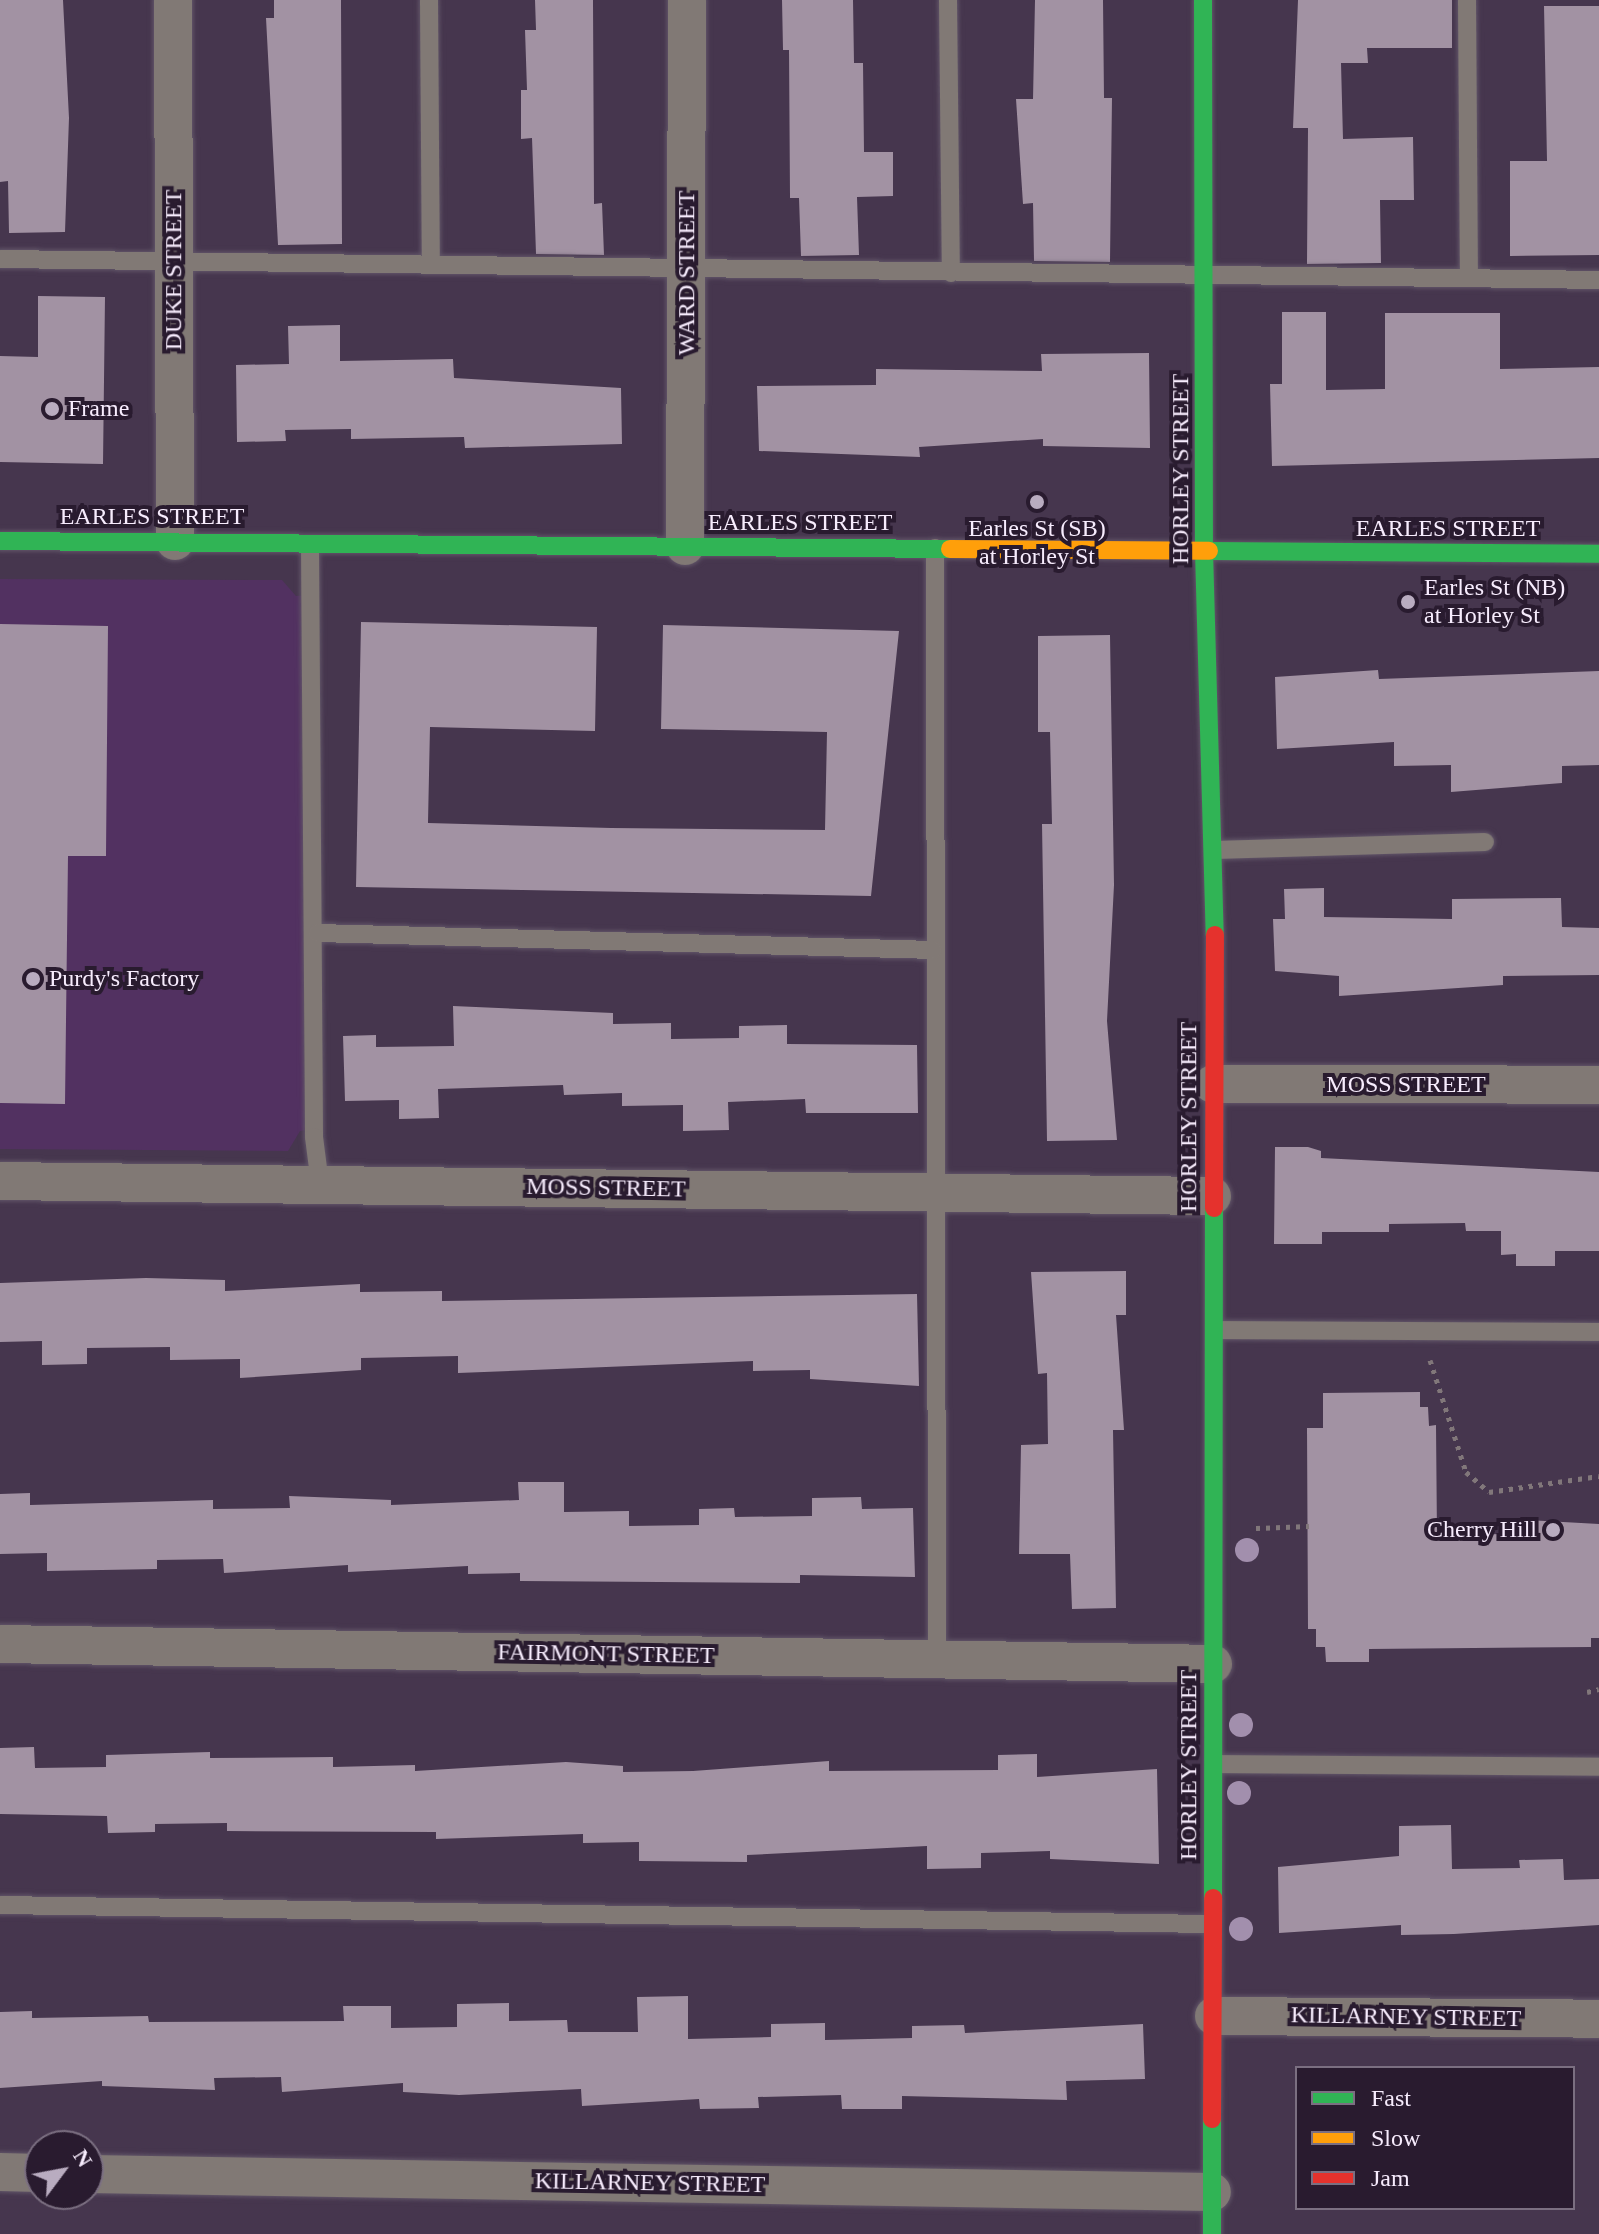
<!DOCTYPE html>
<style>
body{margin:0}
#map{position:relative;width:1599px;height:2234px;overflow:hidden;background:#46364e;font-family:"Times New Roman",serif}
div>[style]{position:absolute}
.built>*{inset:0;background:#523161}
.building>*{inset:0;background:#a292a3}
.path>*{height:5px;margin-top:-2.5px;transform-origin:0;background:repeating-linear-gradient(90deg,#81777a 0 4px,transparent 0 10px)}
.roads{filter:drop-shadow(0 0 2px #615568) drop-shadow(0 0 2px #615568)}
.lane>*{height:18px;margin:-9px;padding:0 9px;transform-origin:9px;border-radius:9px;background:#817975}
.street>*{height:38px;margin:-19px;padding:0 19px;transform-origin:19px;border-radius:19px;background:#817975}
.fast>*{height:18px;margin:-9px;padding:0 9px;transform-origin:9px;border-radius:9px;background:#30b455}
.slow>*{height:18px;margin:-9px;padding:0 9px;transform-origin:9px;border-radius:9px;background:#ff9f0a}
.jam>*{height:18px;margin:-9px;padding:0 9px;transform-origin:9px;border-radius:9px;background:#e5322d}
.trees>*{width:24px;height:24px;margin:-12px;border-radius:50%;background:#a28fad}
.dots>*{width:22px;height:22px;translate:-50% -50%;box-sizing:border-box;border:4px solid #291b2f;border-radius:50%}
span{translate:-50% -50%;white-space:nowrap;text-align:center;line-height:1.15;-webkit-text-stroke:8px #291b2f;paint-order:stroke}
.street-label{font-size:24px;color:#f7ecfd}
.poi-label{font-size:24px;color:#f7ecfd}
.left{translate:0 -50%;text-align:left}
.right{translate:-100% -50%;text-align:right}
.legend{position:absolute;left:1295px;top:2066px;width:280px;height:144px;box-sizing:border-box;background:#291b2f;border:2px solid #7b6f81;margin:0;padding:10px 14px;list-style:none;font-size:24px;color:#f7ecfd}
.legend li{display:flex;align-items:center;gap:16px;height:40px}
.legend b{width:40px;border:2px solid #7b6f81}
.north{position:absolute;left:24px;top:2130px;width:80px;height:80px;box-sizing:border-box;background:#291b2f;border:2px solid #7b6f81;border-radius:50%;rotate:58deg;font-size:22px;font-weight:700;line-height:32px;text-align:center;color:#f7ecfd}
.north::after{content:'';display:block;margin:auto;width:28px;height:36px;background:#b9acc0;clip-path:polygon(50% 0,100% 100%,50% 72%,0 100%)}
</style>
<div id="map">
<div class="built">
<i style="clip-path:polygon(0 579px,282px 580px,296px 596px,311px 595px,315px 1129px,300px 1131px,288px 1151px,0 1149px)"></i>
</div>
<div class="building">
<i style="clip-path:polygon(0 0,63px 0,69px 118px,65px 232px,9px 233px,8px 181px,0 182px)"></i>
<i style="clip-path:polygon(274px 0,341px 0,342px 244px,278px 245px,266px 18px,274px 18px)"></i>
<i style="clip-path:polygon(535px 0,593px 0,594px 204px,602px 203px,604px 255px,536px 254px,532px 138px,521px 139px,521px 90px,527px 90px,525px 30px,536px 30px)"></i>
<i style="clip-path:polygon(782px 0,853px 0,854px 63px,863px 63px,864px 152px,893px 152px,893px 196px,857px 197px,859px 255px,801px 256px,799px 198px,790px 198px,789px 50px,783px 50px)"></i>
<i style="clip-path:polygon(1035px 0,1103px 0,1104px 98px,1112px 98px,1110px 262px,1034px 261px,1033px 203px,1023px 204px,1016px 99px,1033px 99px)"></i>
<i style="clip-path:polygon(1298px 0,1452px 0,1452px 48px,1367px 48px,1368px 63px,1341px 63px,1343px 139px,1413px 137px,1414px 200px,1380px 200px,1381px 263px,1307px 264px,1308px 128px,1293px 128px)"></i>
<i style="clip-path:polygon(1544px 6px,1599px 6px,1599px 255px,1510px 256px,1510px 161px,1547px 161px)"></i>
<i style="clip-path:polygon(38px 296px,105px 297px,103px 464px,0 462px,0 356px,38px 357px)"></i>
<i style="clip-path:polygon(1282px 312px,1326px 312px,1326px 390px,1385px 389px,1385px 313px,1500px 313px,1500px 369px,1599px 367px,1599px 458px,1272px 466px,1270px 384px,1282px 384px)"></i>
<i style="clip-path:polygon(340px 325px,340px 361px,453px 359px,454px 378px,621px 388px,622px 444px,465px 448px,464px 437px,351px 439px,351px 429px,285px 430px,286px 441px,237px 442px,236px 365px,289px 364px,288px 326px)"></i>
<i style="clip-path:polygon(1149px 353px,1150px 448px,1043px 446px,1043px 439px,919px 447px,920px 457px,759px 451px,757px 386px,876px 385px,876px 369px,1042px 371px,1041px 354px)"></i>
<i style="clip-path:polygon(361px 622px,597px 627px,595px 731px,430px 727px,428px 823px,611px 828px,825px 830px,827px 732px,661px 729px,663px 625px,899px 631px,871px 896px,356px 887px)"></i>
<i style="clip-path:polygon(0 624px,108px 626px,106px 856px,68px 856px,65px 1104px,0 1103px)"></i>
<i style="clip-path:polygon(1110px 635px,1114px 885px,1107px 1021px,1117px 1140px,1047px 1141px,1042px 824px,1052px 824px,1050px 732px,1038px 732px,1038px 636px)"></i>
<i style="clip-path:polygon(1378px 670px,1379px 679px,1599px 671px,1599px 765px,1562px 766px,1562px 783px,1451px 792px,1451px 765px,1394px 766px,1394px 742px,1277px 749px,1275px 677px)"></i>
<i style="clip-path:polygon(1324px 888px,1324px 917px,1452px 919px,1452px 899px,1561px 898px,1562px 927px,1599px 928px,1599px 975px,1503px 976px,1503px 985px,1339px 996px,1339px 976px,1275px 971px,1273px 919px,1285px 919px,1284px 889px)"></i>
<i style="clip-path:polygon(453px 1006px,613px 1013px,613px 1024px,671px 1023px,671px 1039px,739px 1038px,739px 1026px,787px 1025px,787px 1044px,917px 1045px,918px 1113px,806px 1113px,805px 1099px,728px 1102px,729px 1130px,683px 1131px,683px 1105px,622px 1106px,622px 1093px,564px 1095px,563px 1085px,438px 1089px,439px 1118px,399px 1119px,399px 1100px,345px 1101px,343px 1036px,376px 1035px,376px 1047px,454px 1046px)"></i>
<i style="clip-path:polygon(1275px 1147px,1308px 1147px,1321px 1151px,1321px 1158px,1599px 1172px,1599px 1251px,1555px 1251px,1555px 1266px,1516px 1266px,1516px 1254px,1501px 1255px,1501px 1231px,1466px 1231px,1465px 1223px,1389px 1224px,1389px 1232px,1322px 1232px,1322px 1244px,1274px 1244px)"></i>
<i style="clip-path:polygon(1126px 1271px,1126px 1315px,1116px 1315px,1124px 1430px,1113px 1430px,1116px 1608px,1072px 1609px,1070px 1554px,1019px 1554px,1021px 1445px,1048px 1444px,1047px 1373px,1038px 1374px,1031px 1272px)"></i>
<i style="clip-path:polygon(146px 1278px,225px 1280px,225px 1291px,360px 1284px,360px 1292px,442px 1291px,442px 1301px,917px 1294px,919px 1386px,810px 1379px,810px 1370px,753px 1371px,753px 1361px,458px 1373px,458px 1356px,361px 1358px,361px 1370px,240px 1378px,240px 1359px,170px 1360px,170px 1347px,87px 1348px,87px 1364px,42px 1365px,42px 1341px,0 1342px,0 1283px)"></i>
<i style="clip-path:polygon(1420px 1392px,1420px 1407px,1428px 1407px,1429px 1426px,1436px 1425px,1437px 1535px,1508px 1534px,1508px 1525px,1527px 1520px,1599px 1524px,1599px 1638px,1591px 1638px,1591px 1647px,1369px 1649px,1369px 1662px,1326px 1662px,1325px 1647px,1316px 1647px,1316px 1629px,1308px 1629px,1307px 1428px,1323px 1428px,1323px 1393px)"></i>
<i style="clip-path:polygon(518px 1482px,564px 1482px,564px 1512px,629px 1511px,629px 1526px,699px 1525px,699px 1509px,734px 1508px,735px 1517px,812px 1516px,812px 1498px,861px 1497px,862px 1509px,913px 1508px,915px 1577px,800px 1575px,800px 1583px,520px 1581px,520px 1573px,468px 1574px,468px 1566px,348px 1572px,348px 1565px,224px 1573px,223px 1559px,157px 1560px,157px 1569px,47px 1571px,47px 1553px,0 1554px,0 1494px,30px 1493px,30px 1505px,213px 1500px,213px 1509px,290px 1508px,289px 1496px,391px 1500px,391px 1505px,519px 1500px)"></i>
<i style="clip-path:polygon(34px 1747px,35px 1768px,106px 1767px,106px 1755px,210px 1752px,210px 1758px,333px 1757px,333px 1767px,415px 1765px,415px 1771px,566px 1762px,623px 1766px,623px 1772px,693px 1771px,829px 1761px,829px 1771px,998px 1770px,998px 1755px,1037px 1754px,1037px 1777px,1157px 1769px,1159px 1864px,1050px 1859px,1050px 1851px,981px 1853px,981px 1868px,927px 1869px,927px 1846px,747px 1855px,747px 1862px,639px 1861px,639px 1842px,583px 1843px,583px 1834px,436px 1839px,436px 1832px,227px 1831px,227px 1823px,155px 1824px,155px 1832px,108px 1833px,107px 1816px,0 1814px,0 1748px)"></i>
<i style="clip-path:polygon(1451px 1825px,1452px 1869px,1520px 1868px,1519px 1860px,1563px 1859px,1564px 1880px,1599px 1879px,1599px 1925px,1454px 1934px,1401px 1935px,1401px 1925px,1279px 1933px,1278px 1867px,1399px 1856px,1399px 1826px)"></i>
<i style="clip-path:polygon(688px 1996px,688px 2039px,771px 2037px,771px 2024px,825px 2023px,825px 2040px,912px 2038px,912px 2026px,964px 2025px,965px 2033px,1143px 2024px,1145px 2079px,1066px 2081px,1067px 2100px,902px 2096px,902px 2109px,842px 2109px,841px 2095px,758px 2097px,759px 2108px,700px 2109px,699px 2099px,582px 2106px,581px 2089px,459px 2095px,403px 2092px,403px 2083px,282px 2092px,281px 2077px,214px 2078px,215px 2090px,102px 2086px,102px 2081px,0 2088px,0 2012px,32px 2011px,32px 2018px,148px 2016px,149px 2022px,344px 2021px,343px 2006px,391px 2006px,391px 2028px,457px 2027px,457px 2004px,509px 2003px,509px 2021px,567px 2020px,568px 2032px,638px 2032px,637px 1997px)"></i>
</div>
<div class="path">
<i style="left:1430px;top:1360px;width:118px;rotate:72.2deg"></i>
<i style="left:1466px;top:1472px;width:30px;rotate:41deg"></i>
<i style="left:1489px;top:1492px;width:111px;rotate:-8.3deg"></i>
<i style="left:1256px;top:1528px;width:53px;rotate:-2.2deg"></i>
<i style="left:1587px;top:1692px;width:12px;rotate:-14deg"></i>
</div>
<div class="roads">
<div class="lane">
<i style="left:429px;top:0;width:263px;rotate:89.6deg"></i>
<i style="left:948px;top:0;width:273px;rotate:89.4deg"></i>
<i style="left:1467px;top:0;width:278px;rotate:89.6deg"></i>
<i style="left:0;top:259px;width:1599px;rotate:0.75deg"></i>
<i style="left:310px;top:544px;width:593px;rotate:89.61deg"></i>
<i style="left:314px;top:1137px;width:47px;rotate:82.7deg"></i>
<i style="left:935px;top:548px;width:1111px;rotate:89.9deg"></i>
<i style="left:1215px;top:850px;width:270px;rotate:-1.7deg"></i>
<i style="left:318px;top:933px;width:615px;rotate:1.58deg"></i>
<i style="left:1214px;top:1330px;width:385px;rotate:0.3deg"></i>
<i style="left:1214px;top:1764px;width:385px;rotate:0.4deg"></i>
<i style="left:0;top:1905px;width:1213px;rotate:0.9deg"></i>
</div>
<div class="street">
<i style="left:173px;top:0;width:541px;rotate:89.79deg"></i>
<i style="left:685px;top:546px;width:546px;rotate:-89.79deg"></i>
<i style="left:1213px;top:1084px;width:386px;rotate:0.1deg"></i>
<i style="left:0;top:1181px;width:1212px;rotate:0.71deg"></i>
<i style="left:0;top:1644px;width:1213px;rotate:0.94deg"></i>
<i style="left:1214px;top:2016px;width:385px;rotate:0.4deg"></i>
<i style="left:0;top:2172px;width:40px;rotate:1.4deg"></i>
<i style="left:88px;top:2174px;width:1124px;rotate:0.92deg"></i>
</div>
<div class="fast">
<i style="left:1203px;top:0;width:551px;rotate:89.9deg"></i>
<i style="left:1204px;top:551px;width:384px;rotate:88.4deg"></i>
<i style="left:0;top:541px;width:950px;rotate:0.48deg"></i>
<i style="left:1209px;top:551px;width:390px;rotate:0.4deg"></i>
<i style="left:1213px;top:1898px;width:690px;rotate:-89.92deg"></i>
<i style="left:1212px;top:2234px;width:115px;rotate:-90deg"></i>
</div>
<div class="slow">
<i style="left:950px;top:549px;width:259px;rotate:0.4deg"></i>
</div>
<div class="jam">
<i style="left:1214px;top:1208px;width:273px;rotate:-89.8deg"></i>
<i style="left:1212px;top:2119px;width:221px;rotate:-89.7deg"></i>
</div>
</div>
<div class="trees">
<i style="left:1247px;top:1550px"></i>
<i style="left:1241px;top:1725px"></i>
<i style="left:1239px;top:1793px"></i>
<i style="left:1241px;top:1929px"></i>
</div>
<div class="dots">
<i style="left:52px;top:409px;background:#b9acc0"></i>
<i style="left:1037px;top:502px;background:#b9acc0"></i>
<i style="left:1408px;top:602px;background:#b9acc0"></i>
<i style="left:33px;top:979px;background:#b9acc0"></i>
<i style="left:1553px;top:1530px;background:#b9acc0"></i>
</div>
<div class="street-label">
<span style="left:174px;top:270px;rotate:-90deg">DUKE STREET</span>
<span style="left:687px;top:273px;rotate:-90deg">WARD STREET</span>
<span style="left:1181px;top:469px;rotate:-90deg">HORLEY STREET</span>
<span style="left:152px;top:517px">EARLES STREET</span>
<span style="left:800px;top:523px">EARLES STREET</span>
<span style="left:1448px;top:529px">EARLES STREET</span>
<span style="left:1406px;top:1085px">MOSS STREET</span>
<span style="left:1189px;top:1117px;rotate:-90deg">HORLEY STREET</span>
<span style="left:606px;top:1188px;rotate:1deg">MOSS STREET</span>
<span style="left:606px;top:1654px;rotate:1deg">FAIRMONT STREET</span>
<span style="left:1189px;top:1765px;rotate:-90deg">HORLEY STREET</span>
<span style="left:1406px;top:2017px;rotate:1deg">KILLARNEY STREET</span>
<span style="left:650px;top:2183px;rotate:1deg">KILLARNEY STREET</span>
</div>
<div class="poi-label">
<span class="left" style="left:68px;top:409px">Frame</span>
<span style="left:1037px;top:543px">Earles St (SB)<br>at Horley St</span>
<span class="left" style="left:1424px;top:602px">Earles St (NB)<br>at Horley St</span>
<span class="left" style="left:49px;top:979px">Purdy's Factory</span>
<span class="right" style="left:1537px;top:1530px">Cherry Hill</span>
</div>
<ul class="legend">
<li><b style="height:10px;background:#30b455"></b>Fast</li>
<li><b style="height:10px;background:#ff9f0a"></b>Slow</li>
<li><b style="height:10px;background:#e5322d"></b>Jam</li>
</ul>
<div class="north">N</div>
</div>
